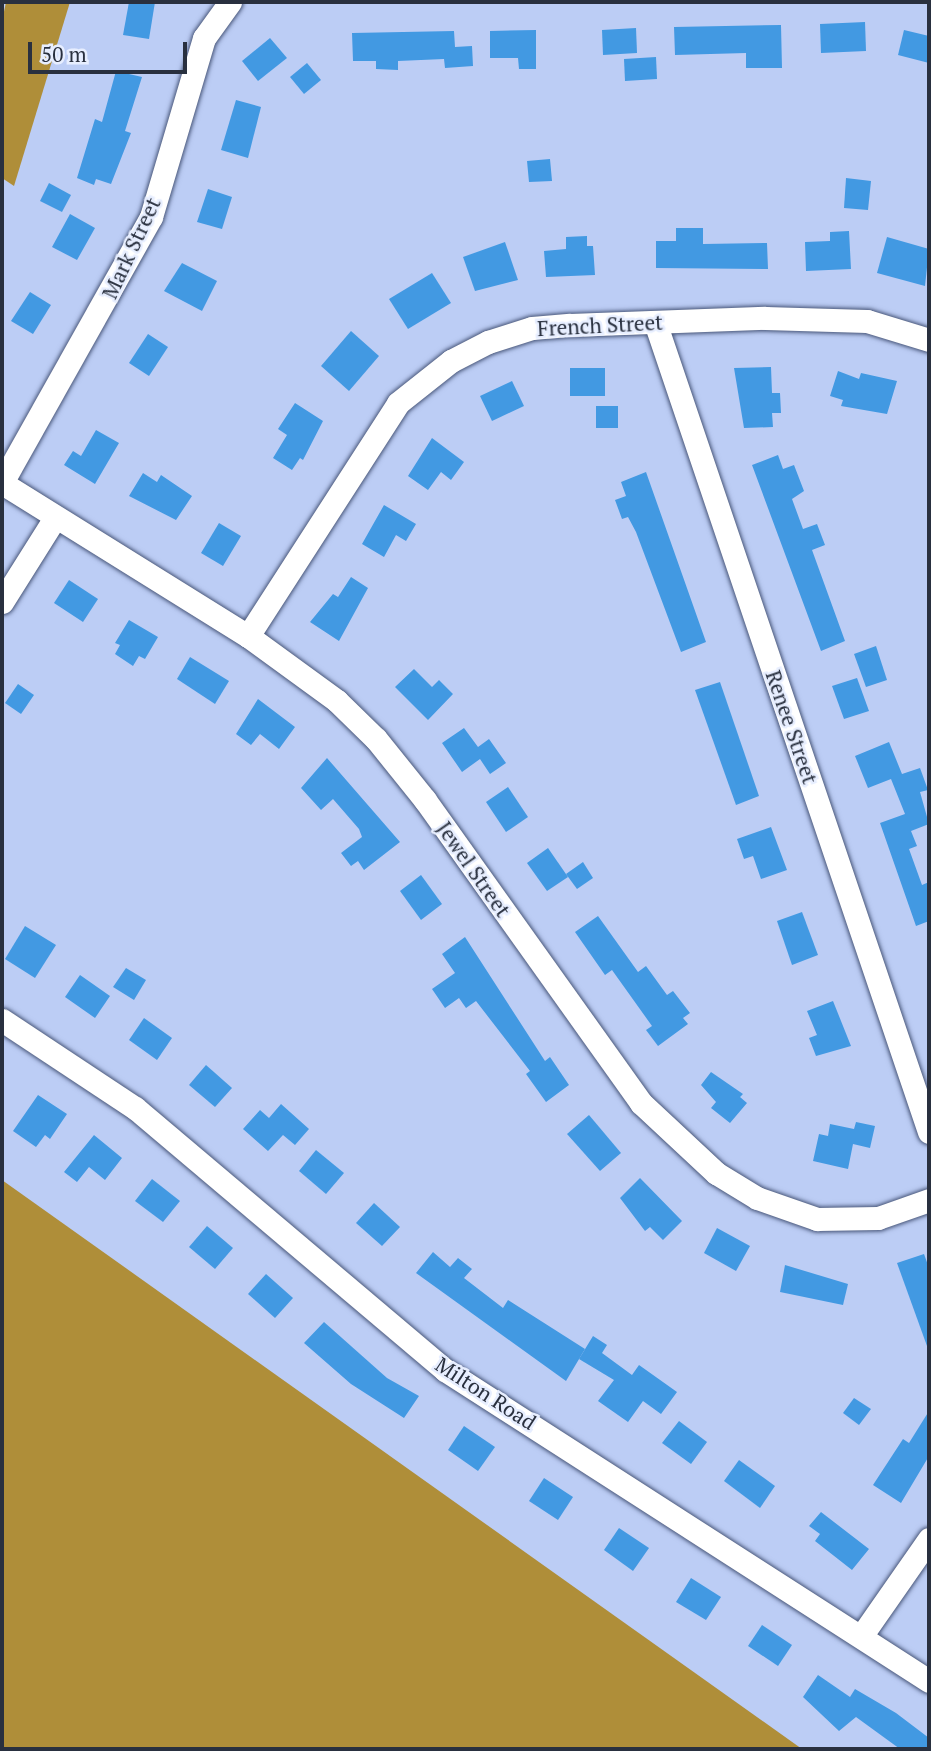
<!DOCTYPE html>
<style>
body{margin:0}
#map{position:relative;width:931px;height:1751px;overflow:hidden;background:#bccdf5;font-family:"PT Serif",serif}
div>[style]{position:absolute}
.forest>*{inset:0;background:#af8e39}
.building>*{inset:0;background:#4299e2}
.roads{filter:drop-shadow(0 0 2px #49577a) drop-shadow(0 0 2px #49577a)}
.street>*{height:23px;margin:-11.5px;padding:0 11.5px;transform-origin:11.5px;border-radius:11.5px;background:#fff}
span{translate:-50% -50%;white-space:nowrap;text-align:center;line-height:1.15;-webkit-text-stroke:5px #e7eeff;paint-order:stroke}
.street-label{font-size:21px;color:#29303f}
.frame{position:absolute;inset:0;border:4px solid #29303f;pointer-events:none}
.scale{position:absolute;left:28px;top:42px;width:159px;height:32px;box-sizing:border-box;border:4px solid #29303f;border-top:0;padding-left:9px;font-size:21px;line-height:24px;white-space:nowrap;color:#29303f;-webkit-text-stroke:5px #e7eeff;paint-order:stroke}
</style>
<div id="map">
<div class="forest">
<div style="clip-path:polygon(6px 2px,70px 2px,14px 186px,2px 178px,2px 21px)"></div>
<div style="clip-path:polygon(2px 1180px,802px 1749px,2px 1749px)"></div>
</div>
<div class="building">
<div style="clip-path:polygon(129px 2px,155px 2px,149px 39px,123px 35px)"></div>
<div style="clip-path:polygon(865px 22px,866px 51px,821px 53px,820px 24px)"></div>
<div style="clip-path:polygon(781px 25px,782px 68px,746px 68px,746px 53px,675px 55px,674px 27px)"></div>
<div style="clip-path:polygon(636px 28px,637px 53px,603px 55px,602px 30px)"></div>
<div style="clip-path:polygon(536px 30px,536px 69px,519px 69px,518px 58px,490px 58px,490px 31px)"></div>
<div style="clip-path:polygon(904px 30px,929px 36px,929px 63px,898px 55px)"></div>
<div style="clip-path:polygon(454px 31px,455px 47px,472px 46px,473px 66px,445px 68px,444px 59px,398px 61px,398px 70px,376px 69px,376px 61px,353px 61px,352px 33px)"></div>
<div style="clip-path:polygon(270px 38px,287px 58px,258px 81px,242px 61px)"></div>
<div style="clip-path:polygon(656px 57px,657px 79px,625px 81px,624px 59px)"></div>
<div style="clip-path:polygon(307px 63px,321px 80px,304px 94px,290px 77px)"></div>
<div style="clip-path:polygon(116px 71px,142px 77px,125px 131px,131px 133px,111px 184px,96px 179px,94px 185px,77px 178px,95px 119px,102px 122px)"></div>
<div style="clip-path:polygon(236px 100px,261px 107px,248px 158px,221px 150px)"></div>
<div style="clip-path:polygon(550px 159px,552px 181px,529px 182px,527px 161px)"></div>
<div style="clip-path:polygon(846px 178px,871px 181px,868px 210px,844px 208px)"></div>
<div style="clip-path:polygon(49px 183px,71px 195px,62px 212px,40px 201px)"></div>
<div style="clip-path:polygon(208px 189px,232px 197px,222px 229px,197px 222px)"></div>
<div style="clip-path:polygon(70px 214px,95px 228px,77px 260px,52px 247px)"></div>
<div style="clip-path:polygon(676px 228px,703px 228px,703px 244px,767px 243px,768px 269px,656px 268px,656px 241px,676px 241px)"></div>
<div style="clip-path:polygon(849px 231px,851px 269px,806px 271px,805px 242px,830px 241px,830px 232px)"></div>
<div style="clip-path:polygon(587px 236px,587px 246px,593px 246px,595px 275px,546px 277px,544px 251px,566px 249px,566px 237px)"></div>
<div style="clip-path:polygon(887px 237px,929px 249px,925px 286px,877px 273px)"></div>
<div style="clip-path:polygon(505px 242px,518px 280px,475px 291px,463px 257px)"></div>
<div style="clip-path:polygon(182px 263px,217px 281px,202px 311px,164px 291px)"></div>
<div style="clip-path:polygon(432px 273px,451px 303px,408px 329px,389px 299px)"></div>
<div style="clip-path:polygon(30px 292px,51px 305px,33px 334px,11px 321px)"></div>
<div style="clip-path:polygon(351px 331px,379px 356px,349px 391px,321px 366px)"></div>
<div style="clip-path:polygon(148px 334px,168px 347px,149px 376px,129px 363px)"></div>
<div style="clip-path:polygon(771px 367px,772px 393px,780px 393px,781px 413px,772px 413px,773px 427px,744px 428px,734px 368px)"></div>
<div style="clip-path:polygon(570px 368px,605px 368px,605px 396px,570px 396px)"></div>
<div style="clip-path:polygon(838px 371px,859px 379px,861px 373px,897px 381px,887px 414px,841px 406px,843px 400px,830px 396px)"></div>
<div style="clip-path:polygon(512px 381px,524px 406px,492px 421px,480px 396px)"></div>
<div style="clip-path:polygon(295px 403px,323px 421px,303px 460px,300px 458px,292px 470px,273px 458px,287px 435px,278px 429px)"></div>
<div style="clip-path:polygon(596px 406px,618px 406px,618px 428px,596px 428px)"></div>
<div style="clip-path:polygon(96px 430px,119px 443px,95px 484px,64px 465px,73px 451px,81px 456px)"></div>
<div style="clip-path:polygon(432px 438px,464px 462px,451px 480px,441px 472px,428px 490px,408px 476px)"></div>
<div style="clip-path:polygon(778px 455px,783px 469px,794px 465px,804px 491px,792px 499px,803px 529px,817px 524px,825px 545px,812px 550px,845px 641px,821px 651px,752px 465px)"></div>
<div style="clip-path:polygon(646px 472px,706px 642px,681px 652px,636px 532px,628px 517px,622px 519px,615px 500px,626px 496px,621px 482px)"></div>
<div style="clip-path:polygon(143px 473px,157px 482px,161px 475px,192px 496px,176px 520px,129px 496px)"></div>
<div style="clip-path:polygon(384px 505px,416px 524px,406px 541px,396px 535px,384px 557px,362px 544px)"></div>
<div style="clip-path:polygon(219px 523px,241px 536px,223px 566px,201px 553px)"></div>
<div style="clip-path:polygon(351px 577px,368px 588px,339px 641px,310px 622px,333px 594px,338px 597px)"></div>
<div style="clip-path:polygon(69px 580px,98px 599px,83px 622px,54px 603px)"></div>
<div style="clip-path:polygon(129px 620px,158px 637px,145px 659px,139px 656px,133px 666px,115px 654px,120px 645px,115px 643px)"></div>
<div style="clip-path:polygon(876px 646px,887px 680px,866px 687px,854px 654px)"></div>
<div style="clip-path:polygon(190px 657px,229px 681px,215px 704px,177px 679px)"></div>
<div style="clip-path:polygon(414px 669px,432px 687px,439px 680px,453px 694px,428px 720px,395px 687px)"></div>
<div style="clip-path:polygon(857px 678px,869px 711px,844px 719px,832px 686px)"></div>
<div style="clip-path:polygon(720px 682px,759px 796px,736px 805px,695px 690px)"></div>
<div style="clip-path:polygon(18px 684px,34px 695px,21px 714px,5px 703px)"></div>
<div style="clip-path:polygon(258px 699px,295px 727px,279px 749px,260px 734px,251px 745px,236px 734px)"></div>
<div style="clip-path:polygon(464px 728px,478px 747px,489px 739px,506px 763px,490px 774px,480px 759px,462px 772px,442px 743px)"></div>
<div style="clip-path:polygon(889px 742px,902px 774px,920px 768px,928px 790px,920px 792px,929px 824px,911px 831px,917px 846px,909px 849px,922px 885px,929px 882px,929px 921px,916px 926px,880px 823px,905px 814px,891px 779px,868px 788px,855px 756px)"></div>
<div style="clip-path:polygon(327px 758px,400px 842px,364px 870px,358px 861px,351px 866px,341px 853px,362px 837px,359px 829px,333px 799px,321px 810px,301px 788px)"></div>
<div style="clip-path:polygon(508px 787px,528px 817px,506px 832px,486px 802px)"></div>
<div style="clip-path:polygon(771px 827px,787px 870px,761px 879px,753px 856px,744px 859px,737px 839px)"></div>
<div style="clip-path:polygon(548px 848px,568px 877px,547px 891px,527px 863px)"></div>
<div style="clip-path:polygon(583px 862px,593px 878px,577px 889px,566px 874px)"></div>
<div style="clip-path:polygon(421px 875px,442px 904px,421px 920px,400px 891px)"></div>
<div style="clip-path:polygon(802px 912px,818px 955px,792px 965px,777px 921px)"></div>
<div style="clip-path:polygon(598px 916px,638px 972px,646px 966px,667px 995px,673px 991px,690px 1013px,683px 1018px,688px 1024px,658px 1046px,646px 1030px,652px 1026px,612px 970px,605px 975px,575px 932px)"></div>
<div style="clip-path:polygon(25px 926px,56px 945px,35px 978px,5px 959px)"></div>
<div style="clip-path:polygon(465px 937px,545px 1061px,550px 1057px,569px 1085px,546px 1102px,526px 1074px,530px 1071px,476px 1001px,466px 1008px,459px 998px,445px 1008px,432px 989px,455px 973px,442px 954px)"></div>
<div style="clip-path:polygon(126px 968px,146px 980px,134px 1000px,113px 987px)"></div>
<div style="clip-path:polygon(80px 975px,110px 996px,95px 1018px,65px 997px)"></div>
<div style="clip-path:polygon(833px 1001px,851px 1046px,816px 1056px,809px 1038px,817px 1035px,807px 1011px)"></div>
<div style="clip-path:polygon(144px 1018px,172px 1038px,157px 1060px,129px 1040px)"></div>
<div style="clip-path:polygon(206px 1065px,232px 1088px,215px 1107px,189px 1085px)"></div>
<div style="clip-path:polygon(711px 1072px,743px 1094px,740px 1097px,747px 1103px,730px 1123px,711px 1108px,716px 1102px,701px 1085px)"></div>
<div style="clip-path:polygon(38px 1095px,67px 1114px,50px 1139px,45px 1135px,36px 1147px,13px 1131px)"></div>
<div style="clip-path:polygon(281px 1104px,309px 1129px,295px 1145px,283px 1135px,268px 1151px,243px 1129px,260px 1110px,269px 1118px)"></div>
<div style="clip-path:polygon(589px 1115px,621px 1153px,600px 1171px,567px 1134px)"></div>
<div style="clip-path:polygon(856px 1122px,875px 1126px,870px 1148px,853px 1144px,848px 1169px,813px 1161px,819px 1134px,828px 1136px,830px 1124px,854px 1129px)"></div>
<div style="clip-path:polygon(94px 1135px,122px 1158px,105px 1180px,89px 1167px,77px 1182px,64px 1172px)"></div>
<div style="clip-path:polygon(316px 1150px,344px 1173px,326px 1194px,299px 1171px)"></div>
<div style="clip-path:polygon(640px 1178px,682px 1221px,663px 1240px,650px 1227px,645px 1231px,620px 1198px)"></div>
<div style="clip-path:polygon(152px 1179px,180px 1201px,163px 1222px,135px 1201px)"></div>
<div style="clip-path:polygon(374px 1203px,400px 1227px,382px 1246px,356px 1223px)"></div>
<div style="clip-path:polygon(207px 1226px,233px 1248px,215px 1269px,189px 1247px)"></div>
<div style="clip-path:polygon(717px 1228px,750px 1246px,736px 1271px,704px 1253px)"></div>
<div style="clip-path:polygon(433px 1252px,450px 1267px,458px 1258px,472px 1269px,464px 1278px,503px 1308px,508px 1300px,585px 1349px,566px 1381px,416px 1273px)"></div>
<div style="clip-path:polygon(924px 1254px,929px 1268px,927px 1346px,897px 1263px)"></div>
<div style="clip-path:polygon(785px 1265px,848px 1284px,843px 1305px,780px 1292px)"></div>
<div style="clip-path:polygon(266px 1274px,293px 1298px,275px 1318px,248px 1294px)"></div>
<div style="clip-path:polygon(324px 1322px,387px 1378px,419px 1396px,404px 1418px,351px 1384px,304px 1343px)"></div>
<div style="clip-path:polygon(593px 1336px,607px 1345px,602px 1353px,632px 1375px,639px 1365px,677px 1392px,661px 1414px,643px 1401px,628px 1422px,598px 1401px,614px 1380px,579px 1359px)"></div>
<div style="clip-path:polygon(854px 1398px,871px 1409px,859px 1425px,843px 1413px)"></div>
<div style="clip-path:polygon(929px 1411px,929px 1456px,901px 1503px,873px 1485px,903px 1439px,909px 1443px)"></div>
<div style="clip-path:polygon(679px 1421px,707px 1442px,691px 1464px,662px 1443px)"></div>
<div style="clip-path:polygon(464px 1426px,495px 1447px,478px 1471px,448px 1450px)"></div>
<div style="clip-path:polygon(739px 1460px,775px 1486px,760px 1508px,724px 1481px)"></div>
<div style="clip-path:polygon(544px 1478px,573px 1497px,558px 1520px,529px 1501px)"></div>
<div style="clip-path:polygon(821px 1512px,869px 1549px,852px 1570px,815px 1541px,820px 1534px,809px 1526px)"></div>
<div style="clip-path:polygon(619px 1528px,649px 1548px,633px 1571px,604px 1550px)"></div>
<div style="clip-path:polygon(691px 1578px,721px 1597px,706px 1620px,676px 1602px)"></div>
<div style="clip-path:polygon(762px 1625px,792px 1645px,778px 1666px,748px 1646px)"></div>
<div style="clip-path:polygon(818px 1675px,850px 1697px,855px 1689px,896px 1713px,929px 1738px,929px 1749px,900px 1749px,856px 1717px,839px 1731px,803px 1697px)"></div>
</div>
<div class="roads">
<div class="street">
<div style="left:230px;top:2px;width:44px;rotate:125.8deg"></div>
<div style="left:204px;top:38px;width:187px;rotate:106.5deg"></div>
<div style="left:151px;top:217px;width:305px;rotate:119.3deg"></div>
<div style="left:2px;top:483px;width:290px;rotate:31.9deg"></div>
<div style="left:248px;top:636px;width:110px;rotate:36.1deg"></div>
<div style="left:337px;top:701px;width:54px;rotate:44.3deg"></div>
<div style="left:376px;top:739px;width:78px;rotate:51.2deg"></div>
<div style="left:425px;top:800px;width:372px;rotate:54.5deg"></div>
<div style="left:641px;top:1103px;width:103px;rotate:43deg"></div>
<div style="left:716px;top:1173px;width:48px;rotate:31.4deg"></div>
<div style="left:757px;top:1198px;width:64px;rotate:19.3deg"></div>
<div style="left:817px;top:1219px;width:61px;rotate:-0.9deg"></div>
<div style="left:878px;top:1218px;width:54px;rotate:-19.4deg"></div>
<div style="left:655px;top:322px;width:855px;rotate:71.31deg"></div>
<div style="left:2px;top:602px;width:99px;rotate:-57.8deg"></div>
<div style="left:248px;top:636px;width:277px;rotate:-57.2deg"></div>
<div style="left:398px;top:403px;width:68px;rotate:-38.4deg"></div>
<div style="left:451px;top:361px;width:42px;rotate:-27.2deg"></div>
<div style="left:488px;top:342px;width:46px;rotate:-17.7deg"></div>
<div style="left:532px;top:328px;width:38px;rotate:-5deg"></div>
<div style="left:570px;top:325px;width:195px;rotate:-2.1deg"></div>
<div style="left:765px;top:318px;width:102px;rotate:1.7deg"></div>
<div style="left:867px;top:321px;width:65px;rotate:17deg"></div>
<div style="left:2px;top:1020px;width:159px;rotate:33.5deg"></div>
<div style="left:135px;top:1108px;width:406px;rotate:40.2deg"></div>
<div style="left:445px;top:1370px;width:575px;rotate:32.72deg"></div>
<div style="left:862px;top:1635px;width:117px;rotate:-55.1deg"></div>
</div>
</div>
<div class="street-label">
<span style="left:131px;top:248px;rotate:-65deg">Mark Street</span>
<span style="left:600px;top:325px;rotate:-3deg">French Street</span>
<span style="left:792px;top:727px;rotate:71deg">Renee Street</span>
<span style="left:474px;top:869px;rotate:55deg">Jewel Street</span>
<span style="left:486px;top:1393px;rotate:33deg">Milton Road</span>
</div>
<div class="frame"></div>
<div class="scale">50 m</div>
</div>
